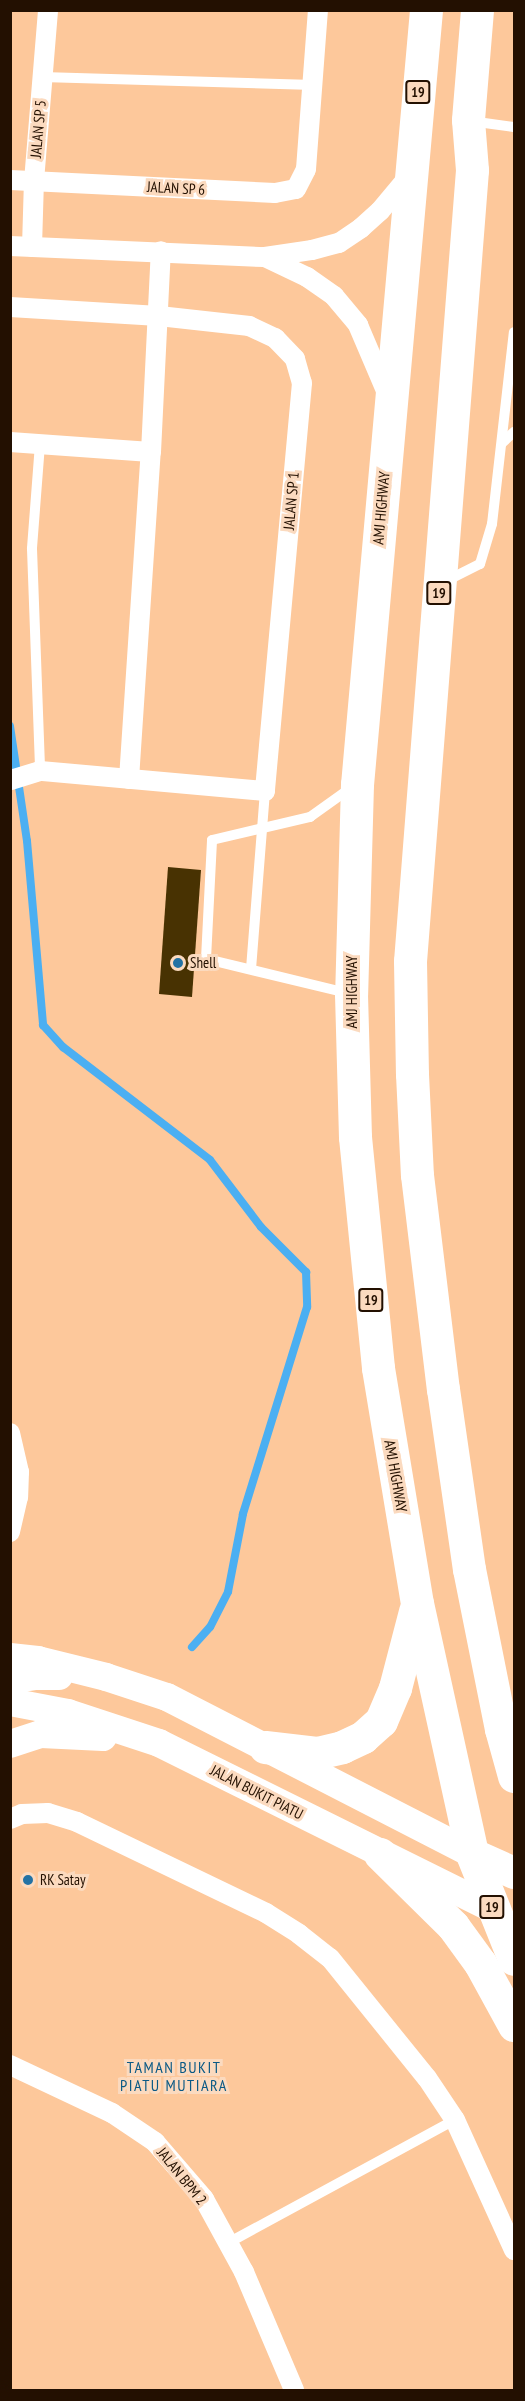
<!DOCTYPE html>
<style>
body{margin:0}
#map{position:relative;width:525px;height:2401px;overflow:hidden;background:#fdc89b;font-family:"PT Sans Narrow",sans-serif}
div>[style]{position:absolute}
.stream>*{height:8px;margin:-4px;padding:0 4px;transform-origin:4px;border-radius:4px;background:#4baff2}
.building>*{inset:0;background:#483202}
.lane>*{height:10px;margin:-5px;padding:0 5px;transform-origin:5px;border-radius:5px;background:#fff}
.street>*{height:20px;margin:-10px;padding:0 10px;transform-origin:10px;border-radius:10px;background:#fff}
.secondary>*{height:28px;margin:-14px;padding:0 14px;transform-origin:14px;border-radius:14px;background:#fff}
.primary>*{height:32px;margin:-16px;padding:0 16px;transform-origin:16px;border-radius:16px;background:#fff}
.highway>*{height:33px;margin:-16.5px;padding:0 16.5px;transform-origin:16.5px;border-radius:16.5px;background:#fff}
.dots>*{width:16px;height:16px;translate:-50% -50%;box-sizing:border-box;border:3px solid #fbdabf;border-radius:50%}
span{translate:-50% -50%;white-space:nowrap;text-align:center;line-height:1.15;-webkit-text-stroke:6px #fbdabf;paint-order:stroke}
.shield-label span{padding:2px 4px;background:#fbdabf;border:2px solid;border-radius:4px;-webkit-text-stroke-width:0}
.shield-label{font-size:14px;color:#231001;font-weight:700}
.street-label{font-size:15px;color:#231001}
.poi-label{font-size:15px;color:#231001}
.left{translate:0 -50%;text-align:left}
.neighbourhood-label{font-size:16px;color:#0a5985;letter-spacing:1.5px}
.frame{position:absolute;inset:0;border:12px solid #231001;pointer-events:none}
</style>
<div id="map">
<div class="stream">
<div style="left:10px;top:726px;width:116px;rotate:81.6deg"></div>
<div style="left:27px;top:841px;width:185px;rotate:85deg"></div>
<div style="left:43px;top:1025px;width:30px;rotate:48deg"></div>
<div style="left:63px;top:1047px;width:185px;rotate:37.5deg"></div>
<div style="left:210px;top:1160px;width:84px;rotate:52.7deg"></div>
<div style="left:261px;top:1227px;width:64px;rotate:45deg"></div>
<div style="left:306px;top:1272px;width:35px;rotate:88deg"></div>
<div style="left:307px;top:1307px;width:217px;rotate:107.2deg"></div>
<div style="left:243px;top:1514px;width:79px;rotate:100.9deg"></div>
<div style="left:228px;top:1592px;width:39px;rotate:117deg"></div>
<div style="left:210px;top:1627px;width:27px;rotate:132deg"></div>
</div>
<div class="building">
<div style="clip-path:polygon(168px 867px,201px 870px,192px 997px,159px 994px)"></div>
</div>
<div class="lane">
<div style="left:42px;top:77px;width:272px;rotate:1.7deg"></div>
<div style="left:470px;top:121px;width:44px;rotate:7.8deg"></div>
<div style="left:502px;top:443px;width:16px;rotate:-43deg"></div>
<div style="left:40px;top:444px;width:105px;rotate:94.4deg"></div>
<div style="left:32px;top:549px;width:222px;rotate:87.9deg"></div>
<div style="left:444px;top:582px;width:40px;rotate:-26.6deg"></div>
<div style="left:480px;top:564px;width:42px;rotate:-73.3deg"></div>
<div style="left:492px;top:524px;width:193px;rotate:-83.5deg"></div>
<div style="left:251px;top:969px;width:179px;rotate:-85.5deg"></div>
<div style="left:347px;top:993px;width:145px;rotate:-166.4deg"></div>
<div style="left:206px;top:959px;width:119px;rotate:-87.1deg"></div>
<div style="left:212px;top:840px;width:101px;rotate:-13.2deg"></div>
<div style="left:310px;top:817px;width:52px;rotate:-35.5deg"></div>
<div style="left:228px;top:2243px;width:258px;rotate:-28.5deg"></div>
</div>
<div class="street">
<div style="left:10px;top:180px;width:265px;rotate:2.8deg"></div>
<div style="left:275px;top:193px;width:21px;rotate:-11deg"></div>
<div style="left:296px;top:189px;width:22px;rotate:-63deg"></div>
<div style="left:306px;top:169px;width:159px;rotate:-85.7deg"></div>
<div style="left:10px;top:246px;width:255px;rotate:2.5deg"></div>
<div style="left:265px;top:257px;width:48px;rotate:-8.5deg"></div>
<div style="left:312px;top:250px;width:28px;rotate:-15deg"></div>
<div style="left:339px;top:243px;width:27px;rotate:-34deg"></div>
<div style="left:361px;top:228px;width:25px;rotate:-42deg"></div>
<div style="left:380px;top:211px;width:47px;rotate:-50.2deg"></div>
<div style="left:32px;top:247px;width:66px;rotate:-88.3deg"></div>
<div style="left:34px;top:181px;width:172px;rotate:-85.3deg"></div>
<div style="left:265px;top:257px;width:47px;rotate:25.5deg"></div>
<div style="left:307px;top:277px;width:33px;rotate:35deg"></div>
<div style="left:334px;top:296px;width:38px;rotate:50deg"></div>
<div style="left:358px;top:325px;width:74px;rotate:66.9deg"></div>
<div style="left:10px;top:307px;width:149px;rotate:3.5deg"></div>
<div style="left:159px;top:316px;width:91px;rotate:6.3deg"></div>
<div style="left:249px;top:326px;width:29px;rotate:25deg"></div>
<div style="left:275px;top:338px;width:29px;rotate:46deg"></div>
<div style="left:295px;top:359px;width:25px;rotate:74deg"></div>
<div style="left:302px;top:383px;width:410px;rotate:95.2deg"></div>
<div style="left:265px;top:791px;width:226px;rotate:-174.9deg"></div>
<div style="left:40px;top:771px;width:31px;rotate:163deg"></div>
<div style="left:10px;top:442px;width:141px;rotate:4.1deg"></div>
<div style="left:129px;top:779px;width:328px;rotate:-86.2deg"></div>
<div style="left:151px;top:452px;width:201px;rotate:-87.2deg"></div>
<div style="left:10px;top:1433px;width:40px;rotate:77deg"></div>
<div style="left:19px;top:1472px;width:25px;rotate:92deg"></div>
<div style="left:18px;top:1497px;width:36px;rotate:103deg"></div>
<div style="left:10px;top:1819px;width:13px;rotate:-23deg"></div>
<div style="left:22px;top:1814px;width:26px;rotate:-2deg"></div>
<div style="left:48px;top:1813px;width:30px;rotate:17deg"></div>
<div style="left:77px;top:1822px;width:210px;rotate:25.7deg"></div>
<div style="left:266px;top:1913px;width:39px;rotate:32deg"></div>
<div style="left:299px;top:1934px;width:39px;rotate:38deg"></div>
<div style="left:330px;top:1958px;width:154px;rotate:51.1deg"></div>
<div style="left:427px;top:2078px;width:50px;rotate:56.3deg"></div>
<div style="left:455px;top:2120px;width:143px;rotate:65.6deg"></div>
<div style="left:10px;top:2065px;width:113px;rotate:25.2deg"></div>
<div style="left:112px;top:2113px;width:52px;rotate:34deg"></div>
<div style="left:155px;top:2142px;width:75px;rotate:49.3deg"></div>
<div style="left:204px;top:2199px;width:83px;rotate:61.3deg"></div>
<div style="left:244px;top:2272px;width:128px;rotate:67deg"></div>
</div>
<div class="secondary">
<div style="left:10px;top:1657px;width:28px;rotate:6deg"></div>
<div style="left:38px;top:1660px;width:70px;rotate:14deg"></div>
<div style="left:106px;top:1677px;width:64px;rotate:18.2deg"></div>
<div style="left:167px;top:1697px;width:343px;rotate:27.2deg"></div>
<div style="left:10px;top:1680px;width:26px;rotate:-9deg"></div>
<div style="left:36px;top:1676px;width:23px"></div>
<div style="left:10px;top:1702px;width:59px;rotate:10.7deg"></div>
<div style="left:68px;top:1713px;width:96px;rotate:18.2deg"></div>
<div style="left:159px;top:1743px;width:373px;rotate:26.4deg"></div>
<div style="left:10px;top:1744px;width:33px;rotate:-18deg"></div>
<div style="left:41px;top:1734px;width:62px;rotate:2.8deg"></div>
</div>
<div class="primary">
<div style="left:472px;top:1854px;width:46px;rotate:24.3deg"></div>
</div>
<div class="highway">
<div style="left:426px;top:10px;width:777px;rotate:95.09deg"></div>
<div style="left:357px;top:784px;width:210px;rotate:91.6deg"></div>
<div style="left:351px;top:994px;width:143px;rotate:88.4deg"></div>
<div style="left:355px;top:1137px;width:232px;rotate:84.3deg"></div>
<div style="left:378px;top:1368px;width:238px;rotate:80.6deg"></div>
<div style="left:417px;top:1603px;width:257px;rotate:77.6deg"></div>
<div style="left:472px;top:1854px;width:113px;rotate:68.2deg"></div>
<div style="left:477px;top:10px;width:110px;rotate:94.7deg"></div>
<div style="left:468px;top:120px;width:50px;rotate:85.4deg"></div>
<div style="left:472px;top:170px;width:793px;rotate:94.48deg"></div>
<div style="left:410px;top:961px;width:113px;rotate:89deg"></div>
<div style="left:412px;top:1074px;width:101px;rotate:87.2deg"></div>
<div style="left:417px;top:1175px;width:216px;rotate:83.1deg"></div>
<div style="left:443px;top:1389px;width:182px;rotate:81.8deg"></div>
<div style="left:469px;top:1569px;width:163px;rotate:78.7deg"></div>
<div style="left:501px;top:1729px;width:49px;rotate:74.5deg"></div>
<div style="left:265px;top:1747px;width:52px;rotate:6.6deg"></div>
<div style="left:317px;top:1753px;width:26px;rotate:-13deg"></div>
<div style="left:342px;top:1747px;width:23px;rotate:-25deg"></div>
<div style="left:363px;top:1737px;width:24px;rotate:-42deg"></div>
<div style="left:381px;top:1721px;width:36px;rotate:-67deg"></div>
<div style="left:395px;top:1688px;width:80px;rotate:-75.4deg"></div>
<div style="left:380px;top:1854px;width:103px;rotate:44.6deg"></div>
<div style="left:453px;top:1926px;width:46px;rotate:53.9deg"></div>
<div style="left:480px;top:1963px;width:71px;rotate:61.3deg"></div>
</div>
<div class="dots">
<div style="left:178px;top:963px;background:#2372a4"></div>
<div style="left:28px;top:1880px;background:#2372a4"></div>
</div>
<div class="shield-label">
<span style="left:418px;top:92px">19</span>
<span style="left:439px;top:593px">19</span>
<span style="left:371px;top:1300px">19</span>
<span style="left:492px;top:1907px">19</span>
</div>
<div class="street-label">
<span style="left:38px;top:129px;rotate:-85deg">JALAN SP 5</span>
<span style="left:176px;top:188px;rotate:3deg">JALAN SP 6</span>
<span style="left:291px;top:501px;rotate:-85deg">JALAN SP 1</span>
<span style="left:381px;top:508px;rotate:-85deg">AMJ HIGHWAY</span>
<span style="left:352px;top:992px;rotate:-90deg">AMJ HIGHWAY</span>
<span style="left:396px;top:1476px;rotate:80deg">AMJ HIGHWAY</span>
<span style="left:257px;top:1792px;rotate:27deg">JALAN BUKIT PIATU</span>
<span style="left:182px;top:2176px;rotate:51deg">JALAN BPM 2</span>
</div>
<div class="poi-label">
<span class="left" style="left:190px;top:963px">Shell</span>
<span class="left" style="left:40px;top:1880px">RK Satay</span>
</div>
<div class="neighbourhood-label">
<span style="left:174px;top:2076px">TAMAN BUKIT<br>PIATU MUTIARA</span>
</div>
<div class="frame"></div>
</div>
